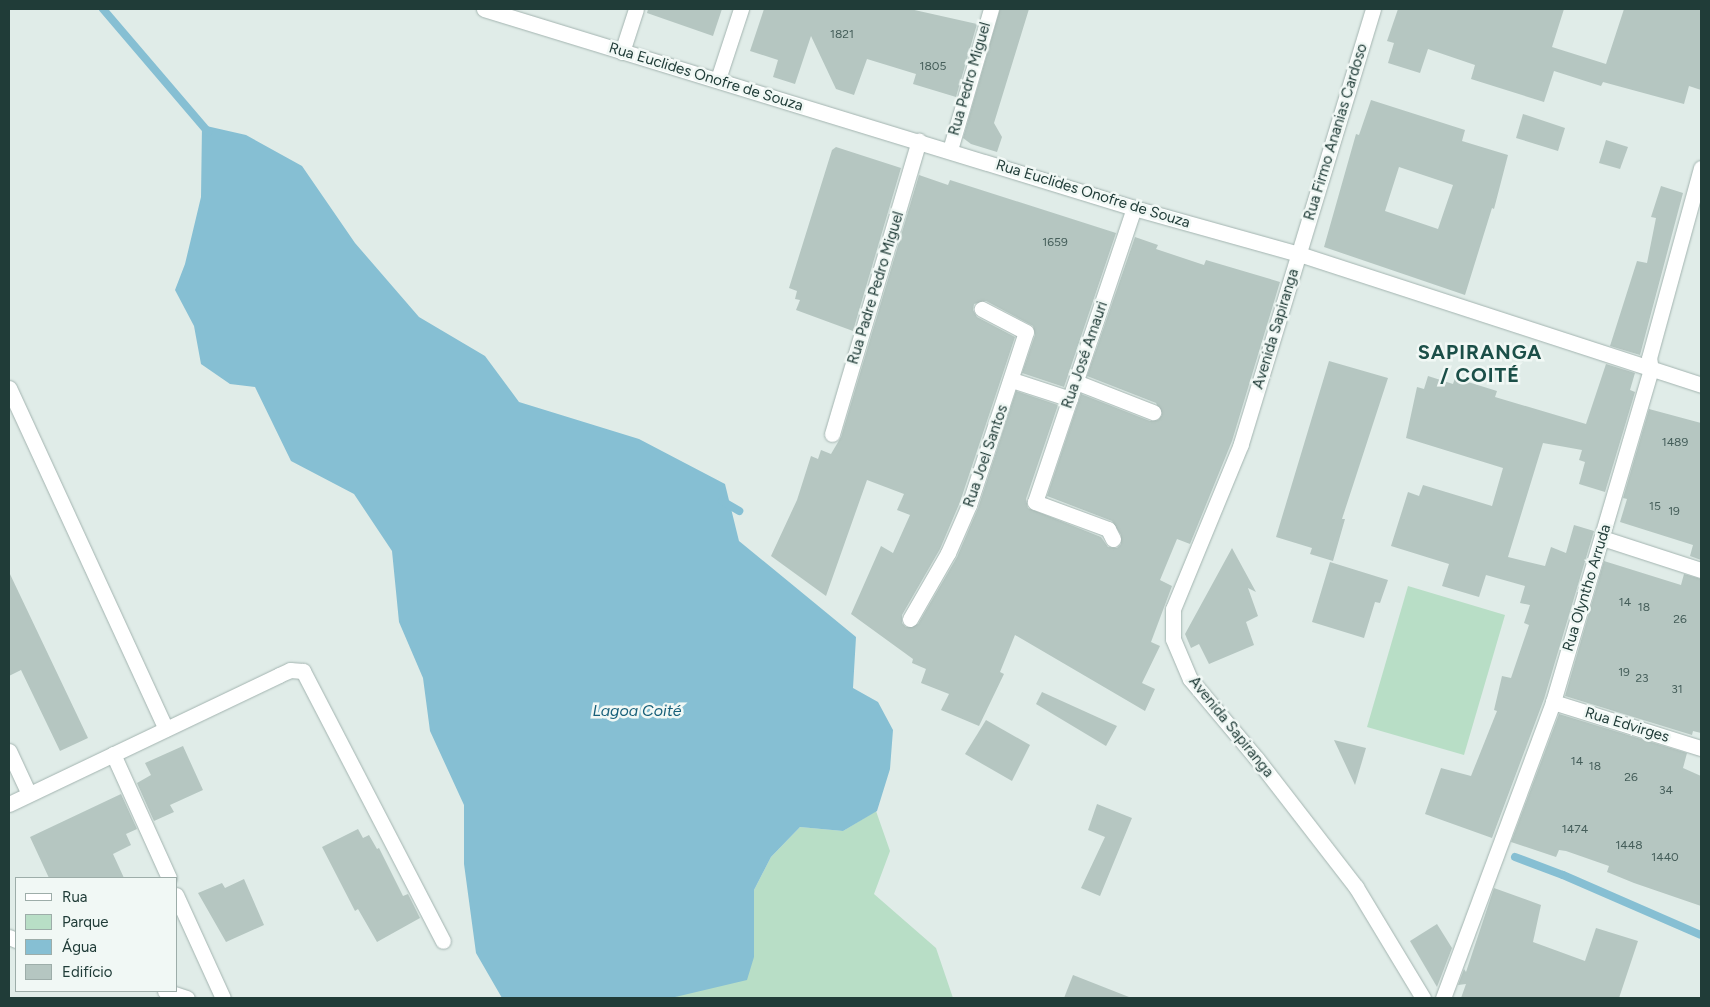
<!DOCTYPE html>
<meta charset="utf-8">
<style>
body{margin:0}
#map{position:relative;width:1710px;height:1007px;overflow:hidden;background:#e0ece8;font-family:Figtree,sans-serif}
div>[style]{position:absolute}
.green>*{inset:0;background:#b8dec6}
.water>*{inset:0;background:#86bfd3}
.stream>*{height:8px;margin:-4px;padding:0 4px;transform-origin:4px;border-radius:4px;background:#86bfd3}
.building>*{inset:0;background:#b5c6c1}
.roads{filter:drop-shadow(0 0 1px #a3b4b0) drop-shadow(0 0 1px #a3b4b0)}
.minor>*{height:15px;margin:-7.5px;padding:0 7.5px;transform-origin:7.5px;border-radius:7.5px;background:#fff}
span{translate:-50% -50%;white-space:nowrap;text-align:center;line-height:1.15;-webkit-text-stroke:5px #f1f8f5;paint-order:stroke}
.number-label{font-size:12px;color:#455e5a}
.number-label span{-webkit-text-stroke-width:0}
.street-label{font-size:15px;color:#203c38}
.water-label{font-size:16px;color:#18607a;font-style:italic}
.district-label{font-size:20px;color:#1b4f48;font-weight:700;letter-spacing:1px}
.frame{position:absolute;inset:0;border:10px solid #203c38;pointer-events:none}
.legend{position:absolute;left:15px;top:877px;width:162px;height:115px;box-sizing:border-box;background:#f1f8f5;border:1px solid #9dada9;margin:0;padding:6px 9px;list-style:none;font-size:15px;color:#203c38}
.legend li{display:flex;align-items:center;gap:10px;height:25px}
.legend b{width:25px;border:1px solid #9dada9}
</style>
<div id="map">
<div class="green">
<div style="clip-path:polygon(1408px 586px,1505px 615px,1464px 755px,1367px 727px)"></div>
<div style="clip-path:polygon(876px 811px,890px 851px,874px 894px,936px 948px,953px 998px,671px 998px,690px 992px,754px 957px,754px 890px,771px 857px,800px 827px,843px 831px)"></div>
</div>
<div class="water">
<div style="clip-path:polygon(202px 125px,246px 135px,302px 166px,355px 243px,419px 317px,485px 356px,519px 402px,639px 439px,725px 484px,739px 541px,856px 637px,853px 688px,878px 702px,893px 730px,890px 769px,877px 811px,843px 831px,800px 827px,771px 857px,754px 890px,754px 957px,747px 980px,671px 998px,502px 998px,476px 953px,464px 864px,464px 805px,430px 731px,423px 678px,399px 622px,392px 551px,354px 494px,291px 461px,255px 387px,230px 384px,201px 364px,194px 326px,175px 290px,185px 264px,201px 197px)"></div>
</div>
<div class="stream">
<div style="left:103px;top:9px;width:162px;rotate:49.5deg"></div>
<div style="left:722px;top:501px;width:20px;rotate:30deg"></div>
<div style="left:1515px;top:857px;width:51px;rotate:20.6deg"></div>
<div style="left:1563px;top:875px;width:150px;rotate:23.5deg"></div>
</div>
<div class="building">
<div style="clip-path:polygon(648px 9px,722px 9px,713px 36px,647px 13px)"></div>
<div style="clip-path:polygon(764px 9px,910px 9px,977px 24px,956px 97px,913px 84px,916px 74px,867px 59px,854px 95px,836px 89px,811px 36px,795px 84px,773px 77px,778px 60px,750px 51px)"></div>
<div style="clip-path:polygon(1000px 9px,1029px 9px,994px 123px,1002px 137px,997px 152px,971px 144px,963px 138px)"></div>
<div style="clip-path:polygon(1398px 9px,1564px 9px,1552px 47px,1606px 64px,1624px 9px,1701px 9px,1701px 90px,1689px 86px,1684px 104px,1603px 82px,1601px 86px,1554px 71px,1544px 102px,1471px 79px,1475px 65px,1428px 49px,1420px 73px,1388px 63px,1394px 43px,1387px 41px)"></div>
<div style="clip-path:polygon(evenodd,1371px 100px,1465px 130px,1462px 141px,1508px 155px,1494px 209px,1492px 208px,1465px 295px,1324px 247px,1356px 134px,1359px 135px,1371px 100px,1399px 167px,1453px 185px,1438px 229px,1385px 211px,1399px 167px)"></div>
<div style="clip-path:polygon(1523px 114px,1565px 128px,1558px 151px,1516px 138px)"></div>
<div style="clip-path:polygon(1606px 140px,1628px 147px,1620px 169px,1599px 163px)"></div>
<div style="clip-path:polygon(836px 147px,901px 168px,853px 331px,796px 310px,800px 300px,795px 299px,797px 291px,789px 288px,832px 150px)"></div>
<div style="clip-path:polygon(919px 175px,948px 185px,950px 180px,1116px 233px,1064px 387px,1022px 373px,1035px 335px,1033px 326px,986px 301px,974px 304px,973px 310px,977px 317px,1015px 337px,960px 502px,940px 549px,902px 615px,902px 623px,906px 627px,918px 624px,957px 557px,978px 508px,1016px 391px,1058px 405px,1026px 499px,1028px 508px,1101px 537px,1108px 547px,1117px 548px,1121px 544px,1121px 535px,1112px 521px,1047px 496px,1081px 394px,1150px 421px,1158px 420px,1162px 415px,1156px 403px,1087px 376px,1135px 237px,1158px 245px,1156px 249px,1204px 265px,1206px 260px,1280px 282px,1232px 441px,1190px 544px,1177px 539px,1160px 580px,1172px 586px,1151px 642px,1160px 646px,1142px 683px,1155px 689px,1145px 711px,1015px 635px,1000px 672px,1004px 674px,979px 726px,941px 710px,949px 694px,921px 683px,926px 669px,912px 663px,913px 659px,851px 614px,881px 546px,893px 553px,910px 515px,897px 510px,904px 494px,867px 480px,826px 596px,771px 556px,797px 500px,811px 456px,818px 459px,821px 450px,831px 454px,841px 437px)"></div>
<div style="clip-path:polygon(1661px 186px,1683px 193px,1640px 355px,1610px 346px,1637px 261px,1647px 263px,1656px 218px,1651px 217px)"></div>
<div style="clip-path:polygon(1329px 361px,1388px 378px,1342px 519px,1345px 519px,1333px 561px,1310px 554px,1312px 548px,1276px 537px)"></div>
<div style="clip-path:polygon(1606px 364px,1635px 373px,1630px 390px,1635px 392px,1605px 492px,1579px 484px,1585px 462px,1579px 460px,1582px 450px,1543px 443px,1508px 557px,1545px 566px,1551px 547px,1566px 553px,1574px 525px,1594px 531px,1544px 699px,1492px 838px,1425px 814px,1441px 768px,1471px 776px,1497px 711px,1494px 710px,1502px 676px,1511px 678px,1529px 625px,1524px 623px,1530px 605px,1520px 603px,1525px 586px,1486px 575px,1479px 597px,1442px 586px,1449px 564px,1391px 546px,1408px 492px,1419px 496px,1423px 485px,1492px 506px,1503px 468px,1406px 438px,1417px 387px,1424px 389px,1428px 376px,1453px 384px,1455px 378px,1497px 391px,1495px 397px,1586px 424px)"></div>
<div style="clip-path:polygon(1649px 409px,1701px 423px,1701px 560px,1690px 556px,1693px 545px,1620px 522px,1627px 499px,1623px 498px)"></div>
<div style="clip-path:polygon(1232px 548px,1256px 592px,1248px 588px,1258px 616px,1246px 622px,1254px 645px,1209px 664px,1199px 644px,1191px 648px,1185px 634px)"></div>
<div style="clip-path:polygon(1604px 561px,1681px 585px,1684px 574px,1701px 579px,1701px 733px,1693px 731px,1692px 735px,1565px 696px)"></div>
<div style="clip-path:polygon(1330px 562px,1388px 580px,1380px 603px,1375px 602px,1364px 638px,1312px 622px)"></div>
<div style="clip-path:polygon(9px 572px,88px 738px,60px 751px,21px 670px,9px 676px)"></div>
<div style="clip-path:polygon(1042px 692px,1117px 726px,1106px 746px,1036px 704px)"></div>
<div style="clip-path:polygon(1559px 714px,1687px 753px,1683px 768px,1701px 776px,1701px 906px,1634px 883px,1607px 872px,1609px 866px,1566px 851px,1559px 850px,1556px 857px,1511px 842px)"></div>
<div style="clip-path:polygon(986px 720px,1030px 745px,1012px 781px,965px 754px)"></div>
<div style="clip-path:polygon(1334px 740px,1366px 748px,1355px 785px)"></div>
<div style="clip-path:polygon(183px 746px,203px 790px,170px 805px,174px 812px,154px 821px,137px 783px,151px 775px,145px 763px)"></div>
<div style="clip-path:polygon(121px 794px,137px 829px,126px 834px,131px 845px,113px 854px,124px 878px,49px 878px,30px 837px)"></div>
<div style="clip-path:polygon(1097px 804px,1132px 818px,1100px 896px,1081px 888px,1105px 837px,1088px 830px)"></div>
<div style="clip-path:polygon(358px 829px,363px 838px,369px 835px,377px 849px,379px 848px,403px 896px,408px 894px,420px 918px,377px 942px,358px 909px,355px 911px,322px 847px)"></div>
<div style="clip-path:polygon(244px 879px,264px 925px,226px 942px,198px 893px,222px 883px,225px 888px)"></div>
<div style="clip-path:polygon(1494px 888px,1541px 905px,1533px 942px,1585px 961px,1596px 928px,1638px 941px,1619px 998px,1461px 998px,1466px 984px,1458px 985px,1464px 969px,1466px 972px)"></div>
<div style="clip-path:polygon(1437px 924px,1452px 948px,1437px 987px,1410px 941px)"></div>
<div style="clip-path:polygon(1073px 975px,1129px 997px,1128px 998px,1064px 998px)"></div>
</div>
<div class="roads">
<div class="minor">
<div style="left:484px;top:9px;width:680px;rotate:17.02deg"></div>
<div style="left:1134px;top:208px;width:171px;rotate:15.6deg"></div>
<div style="left:1299px;top:254px;width:423px;rotate:18deg"></div>
<div style="left:1373px;top:9px;width:455px;rotate:106.9deg"></div>
<div style="left:1241px;top:444px;width:178px;rotate:112.4deg"></div>
<div style="left:1173px;top:609px;width:30px;rotate:90deg"></div>
<div style="left:1173px;top:639px;width:43px;rotate:67deg"></div>
<div style="left:1190px;top:679px;width:104px;rotate:50.1deg"></div>
<div style="left:1257px;top:759px;width:162px;rotate:52.3deg"></div>
<div style="left:1356px;top:887px;width:130px;rotate:58.9deg"></div>
<div style="left:622px;top:52px;width:45px;rotate:-72deg"></div>
<div style="left:718px;top:79px;width:74px;rotate:-71.8deg"></div>
<div style="left:950px;top:150px;width:147px;rotate:-73.8deg"></div>
<div style="left:1012px;top:380px;width:61px;rotate:18.1deg"></div>
<div style="left:1076px;top:382px;width:83px;rotate:21.3deg"></div>
<div style="left:9px;top:388px;width:375px;rotate:65.3deg"></div>
<div style="left:832px;top:434px;width:306px;rotate:-73.5deg"></div>
<div style="left:1602px;top:538px;width:104px;rotate:17.9deg"></div>
<div style="left:1113px;top:539px;width:11px;rotate:-117deg"></div>
<div style="left:1108px;top:529px;width:78px;rotate:-159.7deg"></div>
<div style="left:1035px;top:502px;width:310px;rotate:-71.4deg"></div>
<div style="left:910px;top:619px;width:76px;rotate:-60.1deg"></div>
<div style="left:948px;top:553px;width:52px;rotate:-66.4deg"></div>
<div style="left:969px;top:505px;width:182px;rotate:-71.8deg"></div>
<div style="left:1026px;top:332px;width:50px;rotate:-152.4deg"></div>
<div style="left:1553px;top:702px;width:155px;rotate:17.3deg"></div>
<div style="left:9px;top:751px;width:47px;rotate:65.1deg"></div>
<div style="left:113px;top:754px;width:136px;rotate:65.7deg"></div>
<div style="left:9px;top:804px;width:299px;rotate:-25.5deg"></div>
<div style="left:279px;top:675px;width:12px;rotate:-24deg"></div>
<div style="left:290px;top:670px;width:13px;rotate:4deg"></div>
<div style="left:303px;top:671px;width:304px;rotate:62.6deg"></div>
<div style="left:176px;top:895px;width:113px;rotate:65.5deg"></div>
<div style="left:9px;top:937px;width:8px;rotate:23deg"></div>
<div style="left:165px;top:991px;width:23px;rotate:18deg"></div>
<div style="left:1443px;top:998px;width:316px;rotate:-69.6deg"></div>
<div style="left:1553px;top:702px;width:346px;rotate:-73.6deg"></div>
<div style="left:1651px;top:370px;width:12px;rotate:-99deg"></div>
<div style="left:1649px;top:358px;width:197px;rotate:-74.7deg"></div>
</div>
</div>
<div class="number-label">
<span style="left:842px;top:35px">1821</span>
<span style="left:933px;top:67px">1805</span>
<span style="left:1055px;top:243px">1659</span>
<span style="left:1675px;top:443px">1489</span>
<span style="left:1655px;top:507px">15</span>
<span style="left:1674px;top:512px">19</span>
<span style="left:1625px;top:603px">14</span>
<span style="left:1644px;top:608px">18</span>
<span style="left:1680px;top:620px">26</span>
<span style="left:1624px;top:673px">19</span>
<span style="left:1642px;top:679px">23</span>
<span style="left:1677px;top:690px">31</span>
<span style="left:1577px;top:762px">14</span>
<span style="left:1595px;top:767px">18</span>
<span style="left:1631px;top:778px">26</span>
<span style="left:1666px;top:791px">34</span>
<span style="left:1575px;top:830px">1474</span>
<span style="left:1629px;top:846px">1448</span>
<span style="left:1665px;top:858px">1440</span>
</div>
<div class="street-label">
<span style="left:706px;top:77px;rotate:17deg">Rua Euclides Onofre de Souza</span>
<span style="left:970px;top:79px;rotate:-74deg">Rua Pedro Miguel</span>
<span style="left:1336px;top:132px;rotate:-73deg">Rua Firmo Ananias Cardoso</span>
<span style="left:1093px;top:194px;rotate:17deg">Rua Euclides Onofre de Souza</span>
<span style="left:876px;top:288px;rotate:-73deg">Rua Padre Pedro Miguel</span>
<span style="left:1276px;top:329px;rotate:-73deg">Avenida Sapiranga</span>
<span style="left:1085px;top:355px;rotate:-71deg">Rua José Amauri</span>
<span style="left:986px;top:456px;rotate:-71deg">Rua Joel Santos</span>
<span style="left:1587px;top:588px;rotate:-73deg">Rua Olyntho Arruda</span>
<span style="left:1627px;top:725px;rotate:17deg">Rua Edvirges</span>
<span style="left:1231px;top:727px;rotate:51deg">Avenida Sapiranga</span>
</div>
<div class="water-label">
<span style="left:637px;top:711px">Lagoa Coité</span>
</div>
<div class="district-label">
<span style="left:1480px;top:364px">SAPIRANGA<br>/ COITÉ</span>
</div>
<div class="frame"></div>
<ul class="legend">
<li><b style="height:6px;background:#fff"></b>Rua</li>
<li><b style="height:14px;background:#b8dec6"></b>Parque</li>
<li><b style="height:14px;background:#86bfd3"></b>Água</li>
<li><b style="height:14px;background:#b5c6c1"></b>Edifício</li>
</ul>
</div>
